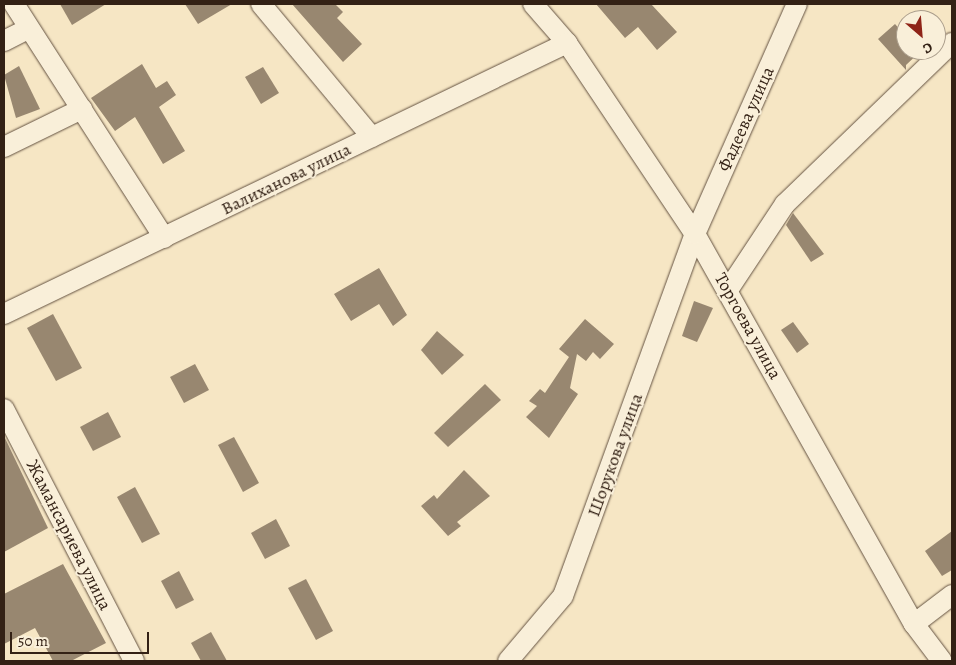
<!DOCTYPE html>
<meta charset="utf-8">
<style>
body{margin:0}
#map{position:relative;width:956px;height:665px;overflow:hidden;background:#f6e6c4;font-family:Alegreya,serif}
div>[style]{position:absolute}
.building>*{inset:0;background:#988770}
.roads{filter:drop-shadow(0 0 1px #645241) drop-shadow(0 0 1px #645241)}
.street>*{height:20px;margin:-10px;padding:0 10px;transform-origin:10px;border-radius:10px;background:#f9efd9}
span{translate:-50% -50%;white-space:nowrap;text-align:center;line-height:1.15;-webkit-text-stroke:4px #f9efd9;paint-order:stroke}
.street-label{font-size:18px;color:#332115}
.frame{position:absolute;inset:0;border:5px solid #332115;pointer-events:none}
.north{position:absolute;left:896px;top:10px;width:50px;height:50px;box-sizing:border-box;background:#f9efd9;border:1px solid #aa9d8b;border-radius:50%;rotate:153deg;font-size:14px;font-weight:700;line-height:20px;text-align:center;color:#332115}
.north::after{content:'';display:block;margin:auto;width:18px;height:22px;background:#8f2418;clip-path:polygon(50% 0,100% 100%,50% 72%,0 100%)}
.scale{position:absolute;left:10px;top:632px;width:139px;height:22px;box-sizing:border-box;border:2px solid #332115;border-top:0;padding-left:6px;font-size:15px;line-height:18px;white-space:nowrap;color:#332115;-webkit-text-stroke:4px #f9efd9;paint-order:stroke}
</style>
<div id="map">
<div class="building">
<div style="clip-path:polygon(60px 4px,106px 4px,72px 25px)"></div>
<div style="clip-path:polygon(185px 4px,232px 4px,198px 24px)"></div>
<div style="clip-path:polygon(292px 4px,335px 4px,343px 12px,337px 18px,362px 44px,343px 62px)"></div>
<div style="clip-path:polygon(596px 4px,651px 4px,677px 32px,657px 50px,638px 27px,625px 38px)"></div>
<div style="clip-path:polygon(895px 24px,906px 36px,906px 50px,922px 50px,906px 65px,906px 70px,878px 39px)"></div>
<div style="clip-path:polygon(142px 64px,156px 88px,167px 81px,176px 95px,159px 107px,185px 151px,163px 164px,135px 117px,115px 131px,91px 98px)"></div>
<div style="clip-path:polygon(19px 66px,40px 109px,16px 118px,4px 75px)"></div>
<div style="clip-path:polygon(263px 67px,279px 93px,261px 104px,245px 77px)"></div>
<div style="clip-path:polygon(793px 213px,824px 254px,811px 262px,786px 225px)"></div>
<div style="clip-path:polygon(379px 268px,407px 315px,393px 326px,379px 304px,351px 321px,334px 294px)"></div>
<div style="clip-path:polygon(694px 301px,713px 308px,697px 342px,682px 336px)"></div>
<div style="clip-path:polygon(53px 314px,82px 368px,56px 381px,27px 328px)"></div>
<div style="clip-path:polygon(585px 319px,614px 344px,600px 359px,593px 352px,586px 361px,577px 354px,570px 388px,578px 394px,549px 438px,526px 417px,537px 406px,529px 401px,540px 389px,545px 393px,569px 357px,559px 349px)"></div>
<div style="clip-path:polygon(793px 322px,809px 344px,797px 353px,781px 330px)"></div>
<div style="clip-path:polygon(437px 331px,464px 355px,442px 375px,421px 350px)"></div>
<div style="clip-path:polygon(195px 364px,209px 390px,184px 403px,170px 377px)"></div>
<div style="clip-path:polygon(485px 384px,501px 400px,448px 447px,434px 433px)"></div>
<div style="clip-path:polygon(108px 412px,121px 437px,93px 451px,80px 427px)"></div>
<div style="clip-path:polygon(4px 436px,48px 528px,4px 552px)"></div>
<div style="clip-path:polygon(234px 437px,259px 483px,243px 492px,218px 445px)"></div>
<div style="clip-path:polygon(464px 470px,490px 496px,457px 522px,461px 526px,448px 536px,421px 506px,434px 495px,437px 499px)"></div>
<div style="clip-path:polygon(135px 487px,160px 534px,142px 543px,117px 497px)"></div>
<div style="clip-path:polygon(276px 519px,290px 546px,265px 559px,251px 533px)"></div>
<div style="clip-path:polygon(952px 531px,952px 570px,942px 576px,925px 551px)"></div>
<div style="clip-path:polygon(63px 564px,106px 643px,71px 661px,53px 661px,35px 628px,4px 644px,4px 594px)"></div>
<div style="clip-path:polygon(179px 571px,194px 600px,176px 609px,161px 581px)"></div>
<div style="clip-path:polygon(306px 579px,333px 631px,316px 640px,288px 588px)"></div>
<div style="clip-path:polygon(211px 632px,227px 661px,201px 661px,191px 643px)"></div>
</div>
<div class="roads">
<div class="street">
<div style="left:14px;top:4px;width:278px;rotate:57.3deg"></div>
<div style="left:261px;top:4px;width:173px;rotate:50.2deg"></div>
<div style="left:533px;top:4px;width:52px;rotate:48.9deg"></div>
<div style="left:567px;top:43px;width:230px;rotate:56.2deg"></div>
<div style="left:695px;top:234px;width:447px;rotate:60.7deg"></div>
<div style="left:914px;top:624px;width:46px;rotate:52.9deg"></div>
<div style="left:4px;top:41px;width:28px;rotate:-27deg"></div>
<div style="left:4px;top:147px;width:87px;rotate:-26deg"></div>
<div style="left:728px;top:290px;width:103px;rotate:-56.5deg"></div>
<div style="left:785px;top:204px;width:232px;rotate:-44deg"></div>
<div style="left:4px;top:314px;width:625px;rotate:-25.7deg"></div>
<div style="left:4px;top:409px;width:284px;rotate:62.7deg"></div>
<div style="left:914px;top:624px;width:48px;rotate:-37.3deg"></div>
<div style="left:508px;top:661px;width:85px;rotate:-49.8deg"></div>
<div style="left:563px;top:596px;width:385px;rotate:-70deg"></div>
<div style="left:695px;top:234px;width:252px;rotate:-66.1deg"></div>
</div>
</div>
<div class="street-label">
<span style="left:746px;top:119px;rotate:-66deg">Фадеева улица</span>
<span style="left:286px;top:179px;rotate:-26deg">Валиханова улица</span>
<span style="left:748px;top:326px;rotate:61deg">Торгоева улица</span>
<span style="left:615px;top:455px;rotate:-70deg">Шорукова улица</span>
<span style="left:69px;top:535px;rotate:63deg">Жамансариева улица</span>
</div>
<div class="frame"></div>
<div class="north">С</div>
<div class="scale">50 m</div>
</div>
